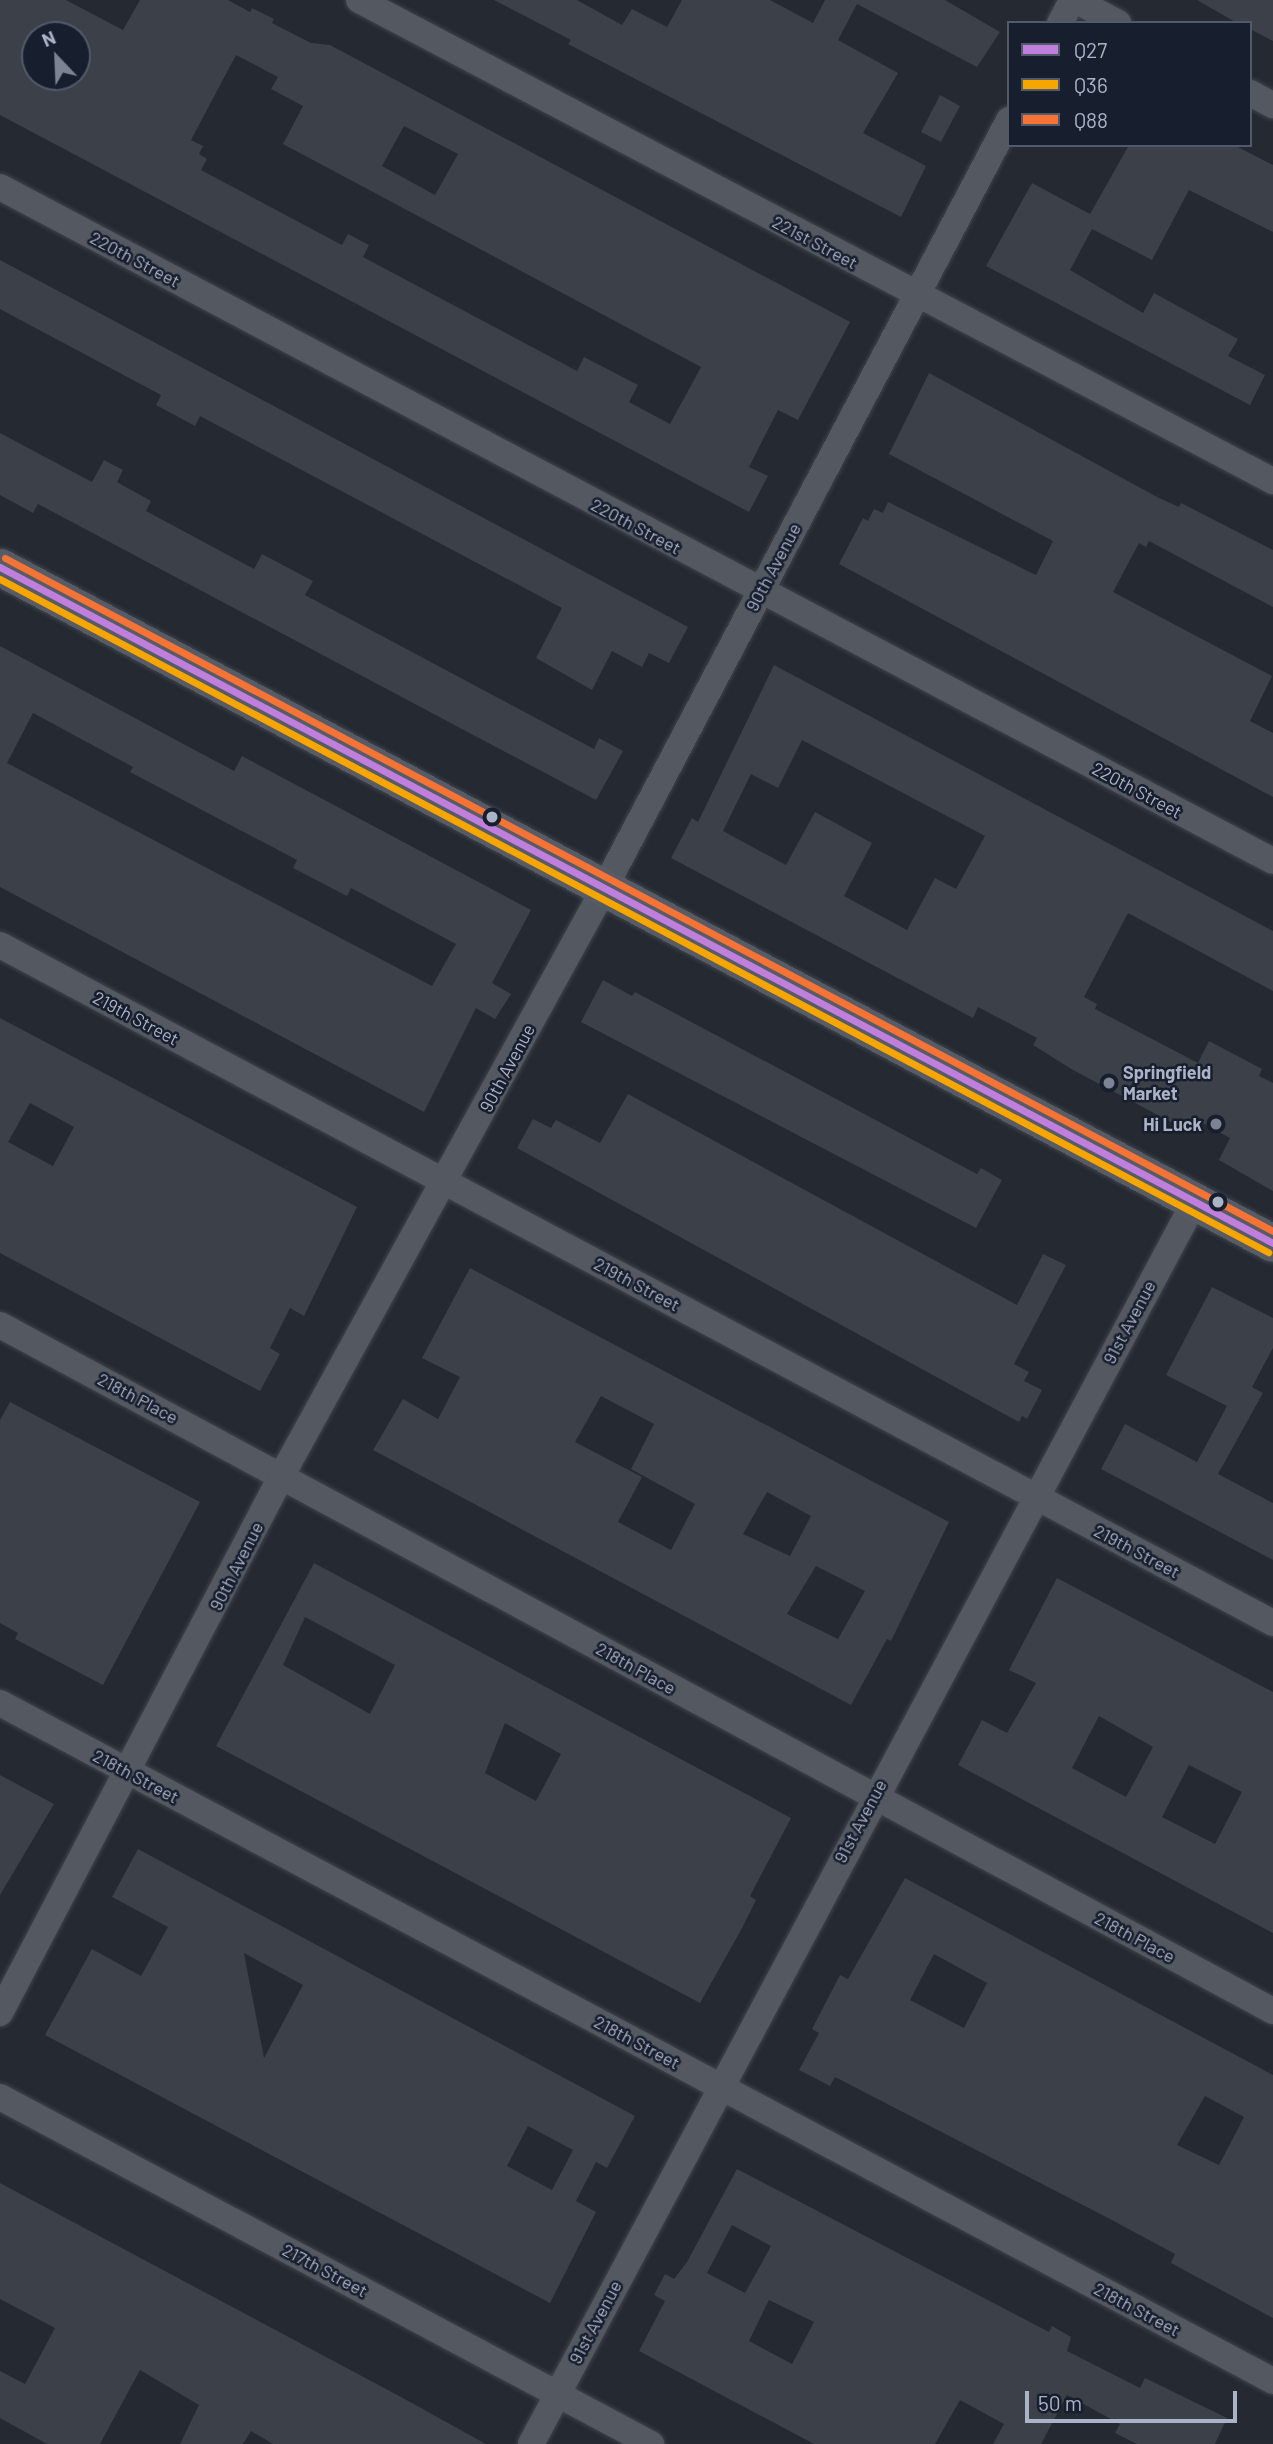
<!DOCTYPE html>
<style>
body{margin:0}
#map{position:relative;width:1273px;height:2444px;overflow:hidden;background:#242932;font-family:Barlow,sans-serif}
div>[style]{position:absolute}
.building>*{inset:0;background:#3b4049}
.roads{filter:drop-shadow(0 0 2px #40434b) drop-shadow(0 0 2px #40434b)}
.minor>*{height:26px;margin:-13px;padding:0 13px;transform-origin:13px;border-radius:13px;background:#535861}
.secondary>*{height:37px;margin:-18.5px;padding:0 18.5px;transform-origin:18.5px;border-radius:18.5px;background:#575b66}
.bus-1>*{height:7px;margin:-3.5px;padding:0 3.5px;transform-origin:3.5px;border-radius:3.5px;background:#c07fdc}
.bus-2>*{height:7px;margin:-3.5px;padding:0 3.5px;transform-origin:3.5px;border-radius:3.5px;background:#f7a600}
.bus-3>*{height:7px;margin:-3.5px;padding:0 3.5px;transform-origin:3.5px;border-radius:3.5px;background:#f57335}
.dots>*{width:19px;height:19px;translate:-50% -50%;box-sizing:border-box;border:4px solid #171e2d;border-radius:50%}
span{translate:-50% -50%;white-space:nowrap;text-align:center;line-height:1.15;-webkit-text-stroke:5px #171e2d;paint-order:stroke}
.street-label{font-size:18px;color:#abb3c6}
.poi-label{font-size:18px;color:#abb3c6;font-weight:700}
.left{translate:0 -50%;text-align:left}
.right{translate:-100% -50%;text-align:right}
.legend{position:absolute;left:1007px;top:21px;width:245px;height:126px;box-sizing:border-box;background:#171e2d;border:2px solid #525a6a;margin:0;padding:9px 12px;list-style:none;font-size:21px;color:#abb3c6}
.legend li{display:flex;align-items:center;gap:14px;height:35px}
.legend b{width:35px;border:2px solid #525a6a}
.north{position:absolute;left:21px;top:21px;width:70px;height:70px;box-sizing:border-box;background:#171e2d;border:2px solid #525a6a;border-radius:50%;rotate:337deg;font-size:19px;font-weight:700;line-height:28px;text-align:center;color:#abb3c6}
.north::after{content:'';display:block;margin:auto;width:24px;height:32px;background:#7c8392;clip-path:polygon(50% 0,100% 100%,50% 72%,0 100%)}
.scale{position:absolute;left:1025px;top:2391px;width:212px;height:32px;box-sizing:border-box;border:4px solid #abb3c6;border-top:0;padding-left:9px;font-size:21px;line-height:24px;white-space:nowrap;color:#abb3c6;-webkit-text-stroke:5px #171e2d;paint-order:stroke}
</style>
<div id="map">
<div class="building">
<div style="clip-path:polygon(evenodd,0 0,66px 0,123px 30px,140px 0,228px 0,250px 12px,252px 8px,274px 19px,272px 23px,311px 43px,330px 45px,850px 322px,798px 420px,778px 410px,749px 467px,768px 476px,749px 512px,0 115px,0 0,35px 35px,77px 35px,77px 77px,35px 77px,35px 35px,0 0,236px 55px,278px 77px,271px 89px,303px 106px,283px 144px,701px 367px,670px 424px,629px 402px,638px 385px,584px 357px,577px 371px,363px 257px,369px 245px,348px 234px,342px 245px,201px 170px,207px 159px,199px 154px,203px 146px,191px 140px,236px 55px,0 0,404px 126px,458px 154px,435px 195px,382px 166px,404px 126px)"></div>
<div style="clip-path:polygon(494px 0,577px 0,622px 25px,632px 9px,667px 27px,682px 0,770px 0,813px 23px,825px 0,945px 0,1000px 32px,977px 67px,857px 4px,838px 40px,898px 73px,863px 133px,926px 166px,901px 217px,568px 44px,571px 40px)"></div>
<div style="clip-path:polygon(1197px 0,1273px 0,1273px 41px,1250px 29px,1250px 23px,1237px 23px)"></div>
<div style="clip-path:polygon(940px 95px,960px 106px,941px 142px,921px 132px)"></div>
<div style="clip-path:polygon(1129px 145px,1234px 145px,1273px 165px,1273px 232px,1189px 190px,1152px 260px,1092px 229px,1070px 270px,1143px 313px,1154px 293px,1238px 339px,1228px 356px,1265px 375px,1250px 405px,986px 266px,1032px 183px,1090px 214px)"></div>
<div style="clip-path:polygon(0 260px,688px 627px,669px 663px,649px 653px,642px 667px,612px 651px,592px 690px,536px 658px,562px 608px,200px 416px,195px 426px,156px 405px,161px 395px,0 309px)"></div>
<div style="clip-path:polygon(929px 373px,1159px 498px,1179px 507px,1181px 503px,1273px 550px,1273px 607px,1149px 541px,1146px 547px,1139px 543px,1113px 592px,1272px 676px,1250px 721px,1273px 733px,1273px 797px,839px 564px,863px 518px,868px 521px,874px 509px,883px 513px,888px 502px,1036px 575px,1053px 541px,889px 454px)"></div>
<div style="clip-path:polygon(0 433px,92px 482px,104px 460px,123px 470px,117px 482px,151px 501px,146px 511px,254px 569px,262px 554px,313px 581px,305px 595px,594px 749px,599px 738px,623px 751px,596px 800px,38px 504px,33px 513px,0 495px)"></div>
<div style="clip-path:polygon(evenodd,0 646px,234px 771px,242px 756px,531px 910px,492px 983px,511px 994px,495px 1019px,476px 1008px,424px 1112px,0 887px,0 646px,33px 713px,133px 767px,130px 772px,297px 860px,293px 868px,347px 896px,351px 888px,456px 944px,432px 986px,7px 763px,33px 713px)"></div>
<div style="clip-path:polygon(evenodd,774px 665px,1273px 931px,1273px 991px,1128px 913px,1084px 997px,1097px 1004px,1095px 1009px,1198px 1063px,1209px 1041px,1262px 1069px,1259px 1076px,1273px 1083px,1273px 1191px,1219px 1160px,1230px 1138px,1193px 1118px,1186px 1130px,1073px 1070px,1033px 1045px,1037px 1038px,978px 1007px,973px 1018px,671px 858px,692px 818px,698px 822px,774px 665px,802px 740px,985px 836px,956px 889px,935px 878px,907px 930px,844px 896px,872px 843px,815px 812px,786px 865px,723px 831px,751px 774px,778px 788px,802px 740px)"></div>
<div style="clip-path:polygon(603px 980px,632px 996px,635px 992px,977px 1174px,981px 1168px,1002px 1180px,976px 1228px,581px 1022px)"></div>
<div style="clip-path:polygon(evenodd,0 1018px,357px 1207px,304px 1316px,290px 1308px,270px 1348px,280px 1354px,260px 1391px,0 1253px,0 1018px,30px 1103px,74px 1127px,53px 1166px,8px 1142px,30px 1103px)"></div>
<div style="clip-path:polygon(628px 1094px,1017px 1305px,1043px 1254px,1066px 1265px,1014px 1364px,1029px 1372px,1024px 1381px,1042px 1390px,1027px 1419px,1022px 1416px,1019px 1422px,517px 1148px,533px 1119px,551px 1128px,556px 1120px,600px 1143px)"></div>
<div style="clip-path:polygon(evenodd,470px 1268px,949px 1522px,891px 1641px,887px 1639px,851px 1705px,373px 1450px,403px 1399px,438px 1419px,460px 1377px,422px 1358px,470px 1268px,601px 1396px,654px 1424px,631px 1469px,695px 1504px,671px 1550px,618px 1522px,642px 1477px,575px 1442px,601px 1396px,470px 1268px,767px 1492px,811px 1516px,790px 1556px,743px 1534px,767px 1492px,470px 1268px,816px 1566px,865px 1591px,838px 1639px,787px 1614px,816px 1566px)"></div>
<div style="clip-path:polygon(1212px 1287px,1273px 1318px,1273px 1348px,1252px 1387px,1263px 1393px,1218px 1474px,1273px 1503px,1273px 1560px,1101px 1469px,1125px 1424px,1197px 1462px,1227px 1406px,1166px 1375px)"></div>
<div style="clip-path:polygon(10px 1402px,200px 1502px,103px 1685px,15px 1639px,18px 1633px,0 1623px,0 1420px)"></div>
<div style="clip-path:polygon(evenodd,314px 1563px,791px 1818px,750px 1896px,756px 1900px,741px 1930px,700px 2003px,216px 1746px,314px 1563px,305px 1617px,395px 1665px,370px 1714px,283px 1665px,305px 1617px,314px 1563px,505px 1723px,561px 1754px,536px 1801px,485px 1773px,505px 1723px)"></div>
<div style="clip-path:polygon(evenodd,1057px 1578px,1273px 1692px,1273px 1933px,958px 1765px,982px 1720px,1007px 1733px,1036px 1683px,1009px 1670px,1057px 1578px,1099px 1716px,1153px 1747px,1126px 1797px,1072px 1768px,1099px 1716px,1057px 1578px,1189px 1765px,1242px 1792px,1215px 1844px,1162px 1817px,1189px 1765px)"></div>
<div style="clip-path:polygon(0 1775px,54px 1804px,0 1895px)"></div>
<div style="clip-path:polygon(evenodd,138px 1849px,635px 2116px,607px 2168px,596px 2162px,576px 2201px,596px 2212px,550px 2303px,45px 2035px,92px 1949px,141px 1976px,168px 1927px,112px 1897px,138px 1849px,244px 1953px,303px 1985px,264px 2058px,244px 1953px,138px 1849px,528px 2126px,573px 2150px,552px 2190px,507px 2166px,528px 2126px)"></div>
<div style="clip-path:polygon(evenodd,905px 1878px,1273px 2075px,1273px 2318px,1171px 2263px,1175px 2254px,1110px 2219px,835px 2077px,830px 2086px,799px 2070px,819px 2033px,812px 2029px,840px 1975px,848px 1979px,905px 1878px,934px 1954px,987px 1983px,964px 2028px,910px 2000px,934px 1954px,905px 1878px,1205px 2096px,1244px 2117px,1219px 2165px,1177px 2145px,1205px 2096px)"></div>
<div style="clip-path:polygon(evenodd,737px 2169px,1049px 2332px,1052px 2326px,1071px 2337px,1067px 2351px,1140px 2388px,1145px 2378px,1227px 2418px,1215px 2444px,1137px 2444px,1115px 2433px,1120px 2424px,1067px 2395px,1041px 2444px,993px 2444px,1004px 2424px,960px 2400px,935px 2444px,814px 2444px,639px 2351px,665px 2301px,654px 2295px,665px 2274px,674px 2279px,687px 2262px,737px 2169px,732px 2225px,771px 2246px,745px 2293px,707px 2273px,732px 2225px,737px 2169px,769px 2300px,814px 2322px,792px 2364px,749px 2341px,769px 2300px)"></div>
<div style="clip-path:polygon(0 2183px,401px 2397px,486px 2444px,273px 2444px,251px 2431px,243px 2444px,180px 2444px,199px 2405px,140px 2370px,100px 2444px,47px 2444px,0 2418px,0 2371px,25px 2384px,55px 2328px,0 2299px)"></div>
</div>
<div class="roads">
<div class="minor">
<div style="left:359px;top:0;width:1033px;rotate:27.76deg"></div>
<div style="left:1075px;top:0;width:49px;rotate:28.1deg"></div>
<div style="left:1060px;top:23px;width:26px;rotate:-62deg"></div>
<div style="left:1250px;top:93px;width:26px;rotate:28deg"></div>
<div style="left:0;top:187px;width:1440px;rotate:27.9deg"></div>
<div style="left:0;top:945px;width:1442px;rotate:28.04deg"></div>
<div style="left:0;top:1325px;width:1446px;rotate:28.32deg"></div>
<div style="left:0;top:1703px;width:1442px;rotate:28.04deg"></div>
<div style="left:0;top:2013px;width:607px;rotate:-62.34deg"></div>
<div style="left:282px;top:1475px;width:671px;rotate:-61.22deg"></div>
<div style="left:605px;top:887px;width:867px;rotate:-62.22deg"></div>
<div style="left:0;top:2097px;width:738px;rotate:28.06deg"></div>
<div style="left:531px;top:2444px;width:1409px;rotate:-61.89deg"></div>
</div>
<div class="secondary">
<div style="left:0;top:567px;width:1441px;rotate:27.97deg"></div>
</div>
</div>
<div class="bus-1">
<div style="left:0;top:567px;width:1441px;rotate:27.97deg"></div>
</div>
<div class="bus-2">
<div style="left:0;top:579px;width:1436px;rotate:27.96deg"></div>
</div>
<div class="bus-3">
<div style="left:5px;top:558px;width:1436px;rotate:27.96deg"></div>
</div>
<div class="dots">
<div style="left:492px;top:817px;background:#abb3c6"></div>
<div style="left:1109px;top:1083px;background:#7c8392"></div>
<div style="left:1216px;top:1124px;background:#7c8392"></div>
<div style="left:1218px;top:1202px;background:#abb3c6"></div>
</div>
<div class="street-label">
<span style="left:815px;top:242px;rotate:28deg">221st Street</span>
<span style="left:135px;top:259px;rotate:28deg">220th Street</span>
<span style="left:636px;top:526px;rotate:28deg">220th Street</span>
<span style="left:773px;top:567px;rotate:-62deg">90th Avenue</span>
<span style="left:1137px;top:790px;rotate:28deg">220th Street</span>
<span style="left:136px;top:1018px;rotate:28deg">219th Street</span>
<span style="left:507px;top:1068px;rotate:-62deg">90th Avenue</span>
<span style="left:637px;top:1284px;rotate:28deg">219th Street</span>
<span style="left:1129px;top:1322px;rotate:-62deg">91st Avenue</span>
<span style="left:138px;top:1398px;rotate:28deg">218th Place</span>
<span style="left:1137px;top:1551px;rotate:28deg">219th Street</span>
<span style="left:236px;top:1566px;rotate:-63deg">90th Avenue</span>
<span style="left:636px;top:1668px;rotate:29deg">218th Place</span>
<span style="left:136px;top:1776px;rotate:28deg">218th Street</span>
<span style="left:860px;top:1821px;rotate:-62deg">91st Avenue</span>
<span style="left:1135px;top:1937px;rotate:28deg">218th Place</span>
<span style="left:637px;top:2042px;rotate:28deg">218th Street</span>
<span style="left:325px;top:2270px;rotate:28deg">217th Street</span>
<span style="left:1137px;top:2309px;rotate:28deg">218th Street</span>
<span style="left:595px;top:2322px;rotate:-62deg">91st Avenue</span>
</div>
<div class="poi-label">
<span class="left" style="left:1123px;top:1083px">Springfield<br>Market</span>
<span class="right" style="left:1202px;top:1124px">Hi Luck</span>
</div>
<ul class="legend">
<li><b style="height:9px;background:#c07fdc"></b>Q27</li>
<li><b style="height:9px;background:#f7a600"></b>Q36</li>
<li><b style="height:9px;background:#f57335"></b>Q88</li>
</ul>
<div class="north">N</div>
<div class="scale">50 m</div>
</div>
